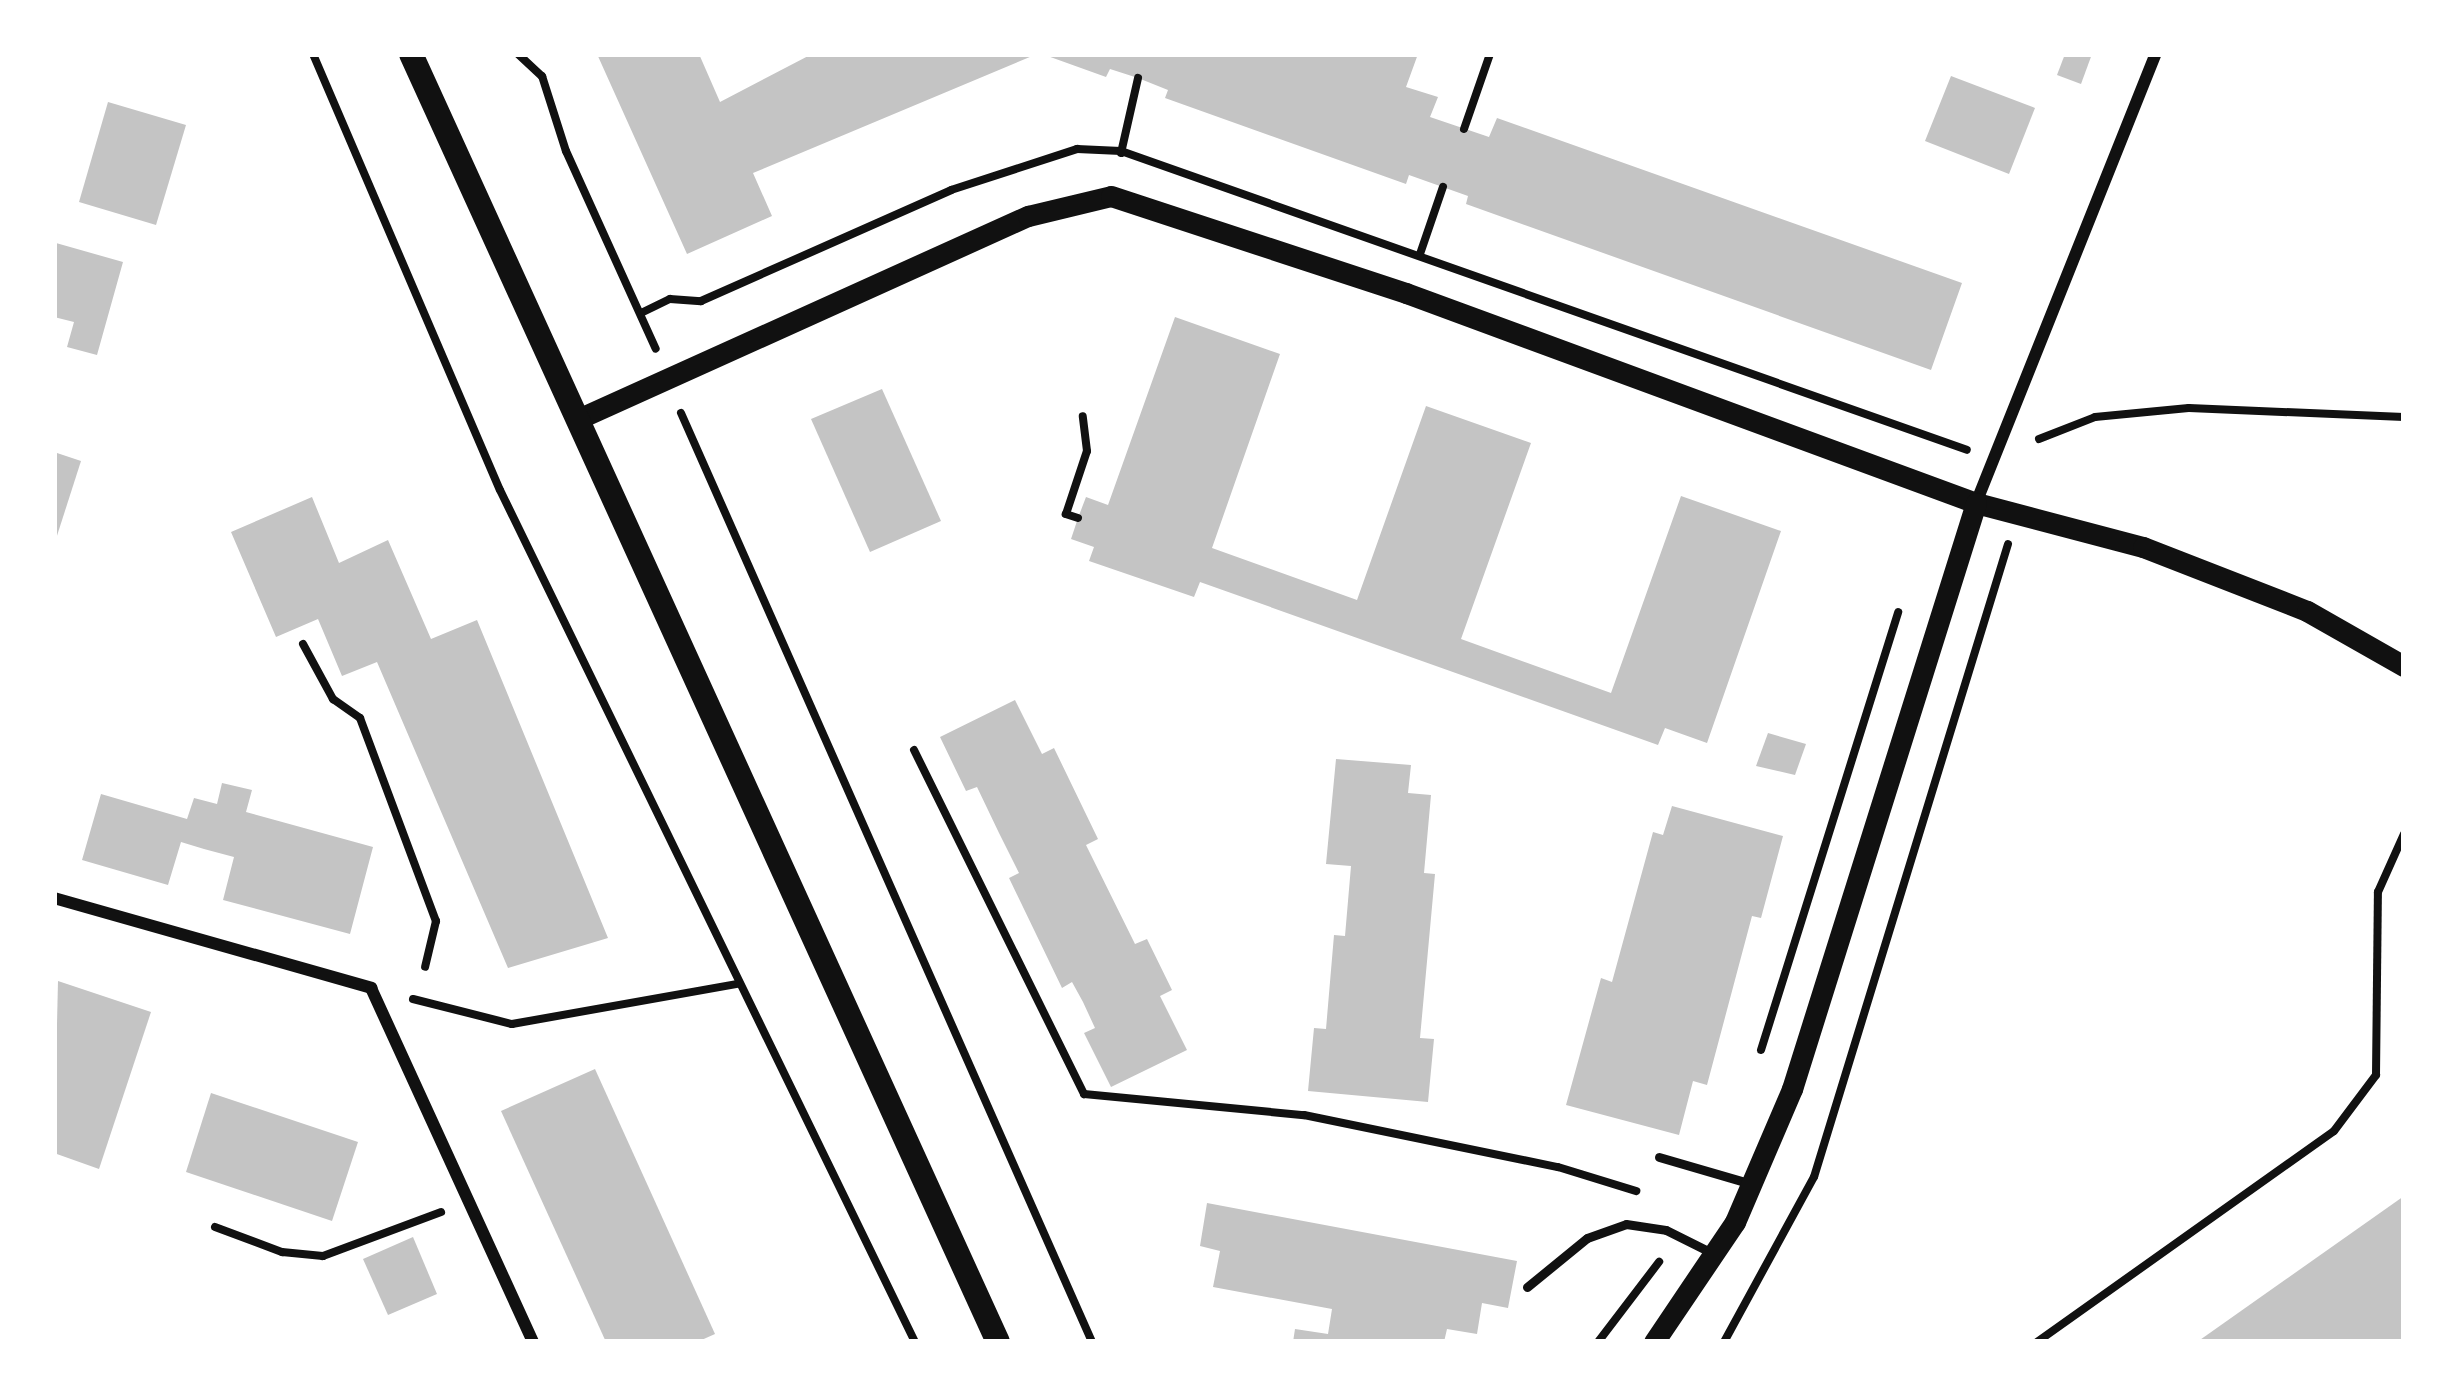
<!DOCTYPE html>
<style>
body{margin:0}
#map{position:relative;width:2458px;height:1396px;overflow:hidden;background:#fff;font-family:Poppins,sans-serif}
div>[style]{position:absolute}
.building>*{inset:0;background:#c4c4c4}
.path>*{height:8px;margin:-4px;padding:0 4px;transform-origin:4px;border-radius:4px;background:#111}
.service>*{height:9px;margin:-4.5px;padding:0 4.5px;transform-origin:4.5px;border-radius:4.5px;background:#111}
.minor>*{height:12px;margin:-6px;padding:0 6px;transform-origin:6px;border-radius:6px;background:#111}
.tertiary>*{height:21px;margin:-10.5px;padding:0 10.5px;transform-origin:10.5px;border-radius:10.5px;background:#111}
.secondary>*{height:24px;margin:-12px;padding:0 12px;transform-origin:12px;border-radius:12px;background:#111}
span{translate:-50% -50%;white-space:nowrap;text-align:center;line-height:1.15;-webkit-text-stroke:9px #fff;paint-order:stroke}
.frame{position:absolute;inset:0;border:57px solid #fff;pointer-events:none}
</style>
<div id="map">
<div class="building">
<div style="clip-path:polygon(597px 54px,699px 54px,720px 102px,812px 54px,1037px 54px,753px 173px,772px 216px,687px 254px)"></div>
<div style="clip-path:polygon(1042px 54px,1418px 54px,1406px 87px,1438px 97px,1430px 117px,1489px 137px,1497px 118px,1962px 283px,1931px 370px,1466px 204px,1468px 196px,1409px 175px,1406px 184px,1165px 98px,1168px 90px,1138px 78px,1110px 69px,1106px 77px)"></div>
<div style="clip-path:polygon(2065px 54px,2092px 54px,2081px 84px,2057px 75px)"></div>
<div style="clip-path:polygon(1951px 76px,2035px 108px,2009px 174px,1925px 141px)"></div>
<div style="clip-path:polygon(108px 102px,186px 125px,156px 225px,79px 202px)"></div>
<div style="clip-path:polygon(56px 243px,123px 262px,97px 355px,67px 347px,74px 322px,54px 317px)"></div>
<div style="clip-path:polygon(1175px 317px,1280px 354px,1212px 548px,1357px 600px,1426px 406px,1531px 443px,1461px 639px,1611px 693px,1681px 496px,1781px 531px,1707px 743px,1665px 728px,1658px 745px,1200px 582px,1194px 597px,1089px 561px,1094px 547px,1071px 539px,1078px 518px,1086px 497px,1108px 505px)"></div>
<div style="clip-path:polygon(882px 389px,941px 521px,870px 552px,811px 419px)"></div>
<div style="clip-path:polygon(54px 452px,81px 461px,55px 542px,54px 542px)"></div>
<div style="clip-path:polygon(312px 497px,339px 563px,388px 540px,431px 639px,477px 620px,608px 938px,508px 968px,377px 662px,342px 676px,318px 619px,276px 637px,231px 532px)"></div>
<div style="clip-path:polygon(1015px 700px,1042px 754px,1054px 748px,1098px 839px,1086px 845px,1135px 944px,1147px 939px,1172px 990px,1160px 996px,1187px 1050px,1111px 1087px,1084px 1033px,1095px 1028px,1083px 1002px,1072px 982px,1062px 988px,1009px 878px,1019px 873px,999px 833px,977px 787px,966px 791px,940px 737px)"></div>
<div style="clip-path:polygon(1768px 733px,1806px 744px,1795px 775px,1756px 766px)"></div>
<div style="clip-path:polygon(1336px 759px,1411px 765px,1408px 793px,1431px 795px,1424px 873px,1435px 874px,1420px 1038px,1434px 1039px,1428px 1102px,1308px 1091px,1314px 1028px,1326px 1029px,1334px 935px,1345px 936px,1351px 866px,1326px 864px)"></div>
<div style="clip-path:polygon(222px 783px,252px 790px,246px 812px,373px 847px,350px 934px,223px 900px,234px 857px,204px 849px,181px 842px,168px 885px,82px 860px,101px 794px,187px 819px,194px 798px,217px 804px)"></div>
<div style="clip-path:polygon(1672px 806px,1783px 836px,1761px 918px,1752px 916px,1707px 1085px,1693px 1081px,1679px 1135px,1566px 1105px,1601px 978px,1612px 982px,1653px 832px,1663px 835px)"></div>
<div style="clip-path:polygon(58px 981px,151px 1012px,99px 1169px,54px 1153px)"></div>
<div style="clip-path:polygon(595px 1069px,715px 1334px,697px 1342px,606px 1342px,501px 1111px)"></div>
<div style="clip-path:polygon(211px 1093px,358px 1142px,332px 1221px,186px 1172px)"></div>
<div style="clip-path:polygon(2404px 1196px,2404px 1342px,2197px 1342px)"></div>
<div style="clip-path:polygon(1207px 1203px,1517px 1261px,1508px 1308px,1482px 1303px,1477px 1334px,1447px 1329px,1444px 1342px,1293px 1342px,1295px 1329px,1328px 1334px,1332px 1309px,1213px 1287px,1220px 1251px,1200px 1246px)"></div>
<div style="clip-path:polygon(413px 1237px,437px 1294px,388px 1315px,363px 1259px)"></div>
</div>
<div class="path">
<div style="left:313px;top:54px;width:474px;rotate:66.8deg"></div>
<div style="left:500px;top:490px;width:948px;rotate:64.03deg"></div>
<div style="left:518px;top:54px;width:33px;rotate:43deg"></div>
<div style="left:542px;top:76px;width:79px;rotate:72.3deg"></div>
<div style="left:566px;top:151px;width:217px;rotate:65.6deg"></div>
<div style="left:1464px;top:129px;width:79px;rotate:-70.9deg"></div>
<div style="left:1121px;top:153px;width:77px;rotate:-77.2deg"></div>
<div style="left:1420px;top:254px;width:71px;rotate:-71.1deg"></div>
<div style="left:641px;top:313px;width:32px;rotate:-26deg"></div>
<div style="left:670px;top:299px;width:31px;rotate:4deg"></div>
<div style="left:701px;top:301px;width:274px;rotate:-23.9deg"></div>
<div style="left:951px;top:190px;width:133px;rotate:-18deg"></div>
<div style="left:1077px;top:149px;width:44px;rotate:2.6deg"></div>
<div style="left:1121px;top:151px;width:897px;rotate:19.46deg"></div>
<div style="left:681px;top:413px;width:1016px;rotate:66.13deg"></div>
<div style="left:2039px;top:439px;width:60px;rotate:-21.4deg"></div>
<div style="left:2095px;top:417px;width:94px;rotate:-5.5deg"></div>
<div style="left:2189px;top:408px;width:215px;rotate:2.4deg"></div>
<div style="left:1078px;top:518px;width:13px;rotate:-162deg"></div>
<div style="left:1066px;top:514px;width:66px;rotate:-71.6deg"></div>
<div style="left:1087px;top:451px;width:35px;rotate:-97deg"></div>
<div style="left:303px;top:644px;width:63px;rotate:61.4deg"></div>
<div style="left:333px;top:699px;width:33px;rotate:35deg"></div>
<div style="left:360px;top:718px;width:217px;rotate:69.5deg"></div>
<div style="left:436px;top:921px;width:47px;rotate:103.4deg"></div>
<div style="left:914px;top:750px;width:384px;rotate:63.7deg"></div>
<div style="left:1084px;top:1094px;width:221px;rotate:5.5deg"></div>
<div style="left:1304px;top:1115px;width:259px;rotate:11.6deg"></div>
<div style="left:1558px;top:1167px;width:82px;rotate:17.1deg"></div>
<div style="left:413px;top:999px;width:102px;rotate:14.2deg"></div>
<div style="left:512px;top:1024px;width:229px;rotate:-10.1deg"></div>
<div style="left:1761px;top:1050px;width:459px;rotate:-72.6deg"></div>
<div style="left:215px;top:1227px;width:72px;rotate:20.5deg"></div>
<div style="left:282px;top:1252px;width:41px;rotate:5.6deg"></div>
<div style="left:323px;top:1256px;width:126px;rotate:-20.4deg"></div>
<div style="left:1598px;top:1342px;width:101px;rotate:-52.7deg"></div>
<div style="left:1724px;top:1342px;width:188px;rotate:-61.4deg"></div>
<div style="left:1814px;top:1177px;width:662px;rotate:-72.96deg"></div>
<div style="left:2037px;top:1342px;width:364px;rotate:-35.4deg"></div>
<div style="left:2334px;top:1131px;width:70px;rotate:-53.1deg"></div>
<div style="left:2376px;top:1075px;width:183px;rotate:-89.4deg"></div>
<div style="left:2378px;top:892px;width:64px;rotate:-65.9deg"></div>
</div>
<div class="service">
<div style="left:1659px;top:1157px;width:97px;rotate:16.2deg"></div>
<div style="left:1527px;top:1287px;width:77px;rotate:-39.2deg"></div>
<div style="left:1587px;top:1238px;width:41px;rotate:-19.7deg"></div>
<div style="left:1626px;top:1224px;width:40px;rotate:8.5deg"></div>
<div style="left:1666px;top:1230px;width:51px;rotate:26.6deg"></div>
</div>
<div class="minor">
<div style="left:1976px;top:503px;width:484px;rotate:-68.2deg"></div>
<div style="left:54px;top:898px;width:330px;rotate:15.8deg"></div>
<div style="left:371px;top:988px;width:389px;rotate:65.4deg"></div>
</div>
<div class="tertiary">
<div style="left:578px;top:419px;width:494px;rotate:-24.3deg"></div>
<div style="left:1028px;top:216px;width:85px;rotate:-13.5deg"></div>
<div style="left:1111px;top:196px;width:311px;rotate:18.2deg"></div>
<div style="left:1406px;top:293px;width:607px;rotate:20.22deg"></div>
<div style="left:1976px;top:503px;width:173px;rotate:14.8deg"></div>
<div style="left:2143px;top:547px;width:176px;rotate:21.3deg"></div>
<div style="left:2307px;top:611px;width:112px;rotate:29.6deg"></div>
<div style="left:1654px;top:1342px;width:145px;rotate:-56deg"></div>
<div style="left:1735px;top:1222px;width:145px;rotate:-66.8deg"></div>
<div style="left:1792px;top:1089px;width:614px;rotate:-72.57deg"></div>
</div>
<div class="secondary">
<div style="left:411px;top:54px;width:1415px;rotate:65.5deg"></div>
</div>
<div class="frame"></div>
</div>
